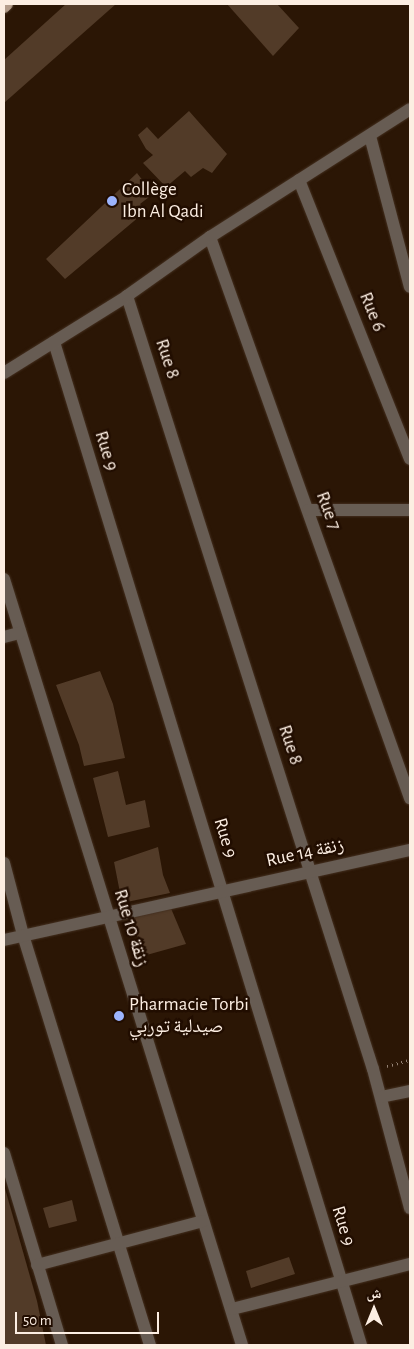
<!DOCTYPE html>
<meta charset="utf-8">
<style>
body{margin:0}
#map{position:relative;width:414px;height:1349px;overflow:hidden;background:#2b1605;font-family:"Alegreya Sans","Noto Naskh Arabic",sans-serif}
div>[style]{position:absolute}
.building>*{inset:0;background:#523b28}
.path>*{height:3px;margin-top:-1.5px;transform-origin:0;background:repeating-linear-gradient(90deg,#938173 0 1px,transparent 0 5px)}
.roads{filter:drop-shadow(0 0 1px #443020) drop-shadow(0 0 1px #443020)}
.minor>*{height:12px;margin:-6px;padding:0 6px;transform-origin:6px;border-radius:6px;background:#675c53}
.major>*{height:12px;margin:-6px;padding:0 6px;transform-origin:6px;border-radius:6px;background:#b39c8a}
.dots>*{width:14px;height:14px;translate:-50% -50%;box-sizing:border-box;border:2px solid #210d00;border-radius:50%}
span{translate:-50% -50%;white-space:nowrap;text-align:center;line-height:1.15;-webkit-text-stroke:5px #210d00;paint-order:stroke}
.poi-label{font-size:19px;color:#fceee2}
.left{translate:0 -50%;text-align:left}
.street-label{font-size:19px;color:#fceee2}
.frame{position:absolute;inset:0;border:5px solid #fceee2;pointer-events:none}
.north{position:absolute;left:349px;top:1284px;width:50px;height:50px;-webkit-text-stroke:4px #210d00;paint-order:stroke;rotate:0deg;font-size:14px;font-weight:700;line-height:20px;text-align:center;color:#fceee2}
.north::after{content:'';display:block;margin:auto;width:18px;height:22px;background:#fceee2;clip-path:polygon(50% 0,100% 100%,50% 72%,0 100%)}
.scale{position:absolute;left:15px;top:1312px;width:144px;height:22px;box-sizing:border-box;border:2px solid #fceee2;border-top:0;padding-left:6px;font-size:15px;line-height:18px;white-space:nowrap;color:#fceee2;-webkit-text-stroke:4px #210d00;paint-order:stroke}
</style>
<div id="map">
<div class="building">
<div style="clip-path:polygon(66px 4px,116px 4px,4px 103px,4px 60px)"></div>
<div style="clip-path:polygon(227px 4px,277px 4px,299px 28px,273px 56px)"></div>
<div style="clip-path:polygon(189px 111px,227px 154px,212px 173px,203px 168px,191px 177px,185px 171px,166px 187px,143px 163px,153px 155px,146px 149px,138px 135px,147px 127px,158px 139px)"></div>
<div style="clip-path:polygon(137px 173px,153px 194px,140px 204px,146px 211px,65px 279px,46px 259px)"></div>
<div style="clip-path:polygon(100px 671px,113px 704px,125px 758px,84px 766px,79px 745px,56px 685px)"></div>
<div style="clip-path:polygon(118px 771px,126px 805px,145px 800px,150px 827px,108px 837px,93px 778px)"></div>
<div style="clip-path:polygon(158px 847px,163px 875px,170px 893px,122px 903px,114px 862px)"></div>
<div style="clip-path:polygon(170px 906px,186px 944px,143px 956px,131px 915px)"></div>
<div style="clip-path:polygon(4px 1185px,37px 1301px,46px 1345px,4px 1345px)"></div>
<div style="clip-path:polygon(72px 1200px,77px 1221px,49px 1228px,43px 1208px)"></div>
<div style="clip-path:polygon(289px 1257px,295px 1274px,251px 1288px,246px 1271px)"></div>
</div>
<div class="path">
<div style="left:387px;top:1066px;width:24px;rotate:-15deg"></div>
</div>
<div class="roads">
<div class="minor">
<div style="left:370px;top:136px;width:156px;rotate:75.2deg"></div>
<div style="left:299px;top:180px;width:300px;rotate:68.3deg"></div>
<div style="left:210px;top:237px;width:596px;rotate:70.38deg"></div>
<div style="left:127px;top:296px;width:811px;rotate:72.35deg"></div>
<div style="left:373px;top:1069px;width:144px;rotate:75.1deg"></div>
<div style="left:54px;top:342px;width:1049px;rotate:72.98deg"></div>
<div style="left:4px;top:373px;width:145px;rotate:-32deg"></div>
<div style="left:127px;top:296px;width:102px;rotate:-35.4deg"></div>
<div style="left:210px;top:237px;width:237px;rotate:-32.6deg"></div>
<div style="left:308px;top:510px;width:102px"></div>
<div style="left:4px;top:579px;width:802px;rotate:72.74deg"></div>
<div style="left:4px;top:637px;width:16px;rotate:-15deg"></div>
<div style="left:4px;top:863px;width:74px;rotate:75.2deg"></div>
<div style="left:23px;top:935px;width:429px;rotate:72.8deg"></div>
<div style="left:4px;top:940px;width:416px;rotate:-12.5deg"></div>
<div style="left:381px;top:1097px;width:30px;rotate:-12deg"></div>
<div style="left:4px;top:1153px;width:201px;rotate:73.2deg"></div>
<div style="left:37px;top:1265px;width:172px;rotate:-14.8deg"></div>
<div style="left:232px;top:1309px;width:184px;rotate:-14.2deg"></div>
</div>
<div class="major">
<div style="left:4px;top:7px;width:4px;rotate:-45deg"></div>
</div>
</div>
<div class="dots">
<div style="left:112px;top:201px;background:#9cb4fd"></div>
<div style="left:119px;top:1016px;background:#9cb4fd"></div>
</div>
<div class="poi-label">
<span class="left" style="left:122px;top:201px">Collège<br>Ibn Al Qadi</span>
<span class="left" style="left:129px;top:1016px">Pharmacie Torbi<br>صيدلية توربي</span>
</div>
<div class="street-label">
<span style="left:372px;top:312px;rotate:68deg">Rue 6</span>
<span style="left:167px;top:359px;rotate:72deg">Rue 8</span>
<span style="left:106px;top:451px;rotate:73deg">Rue 9</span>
<span style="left:328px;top:511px;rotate:70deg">Rue 7</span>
<span style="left:290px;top:745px;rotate:72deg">Rue 8</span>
<span style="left:225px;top:838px;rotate:73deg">Rue 9</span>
<span style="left:305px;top:853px;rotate:-12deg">Rue 14 زنقة</span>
<span style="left:131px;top:928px;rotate:73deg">Rue 10 زنقة</span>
<span style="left:343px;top:1226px;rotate:73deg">Rue 9</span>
</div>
<div class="frame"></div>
<div class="north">ش</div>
<div class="scale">50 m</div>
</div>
